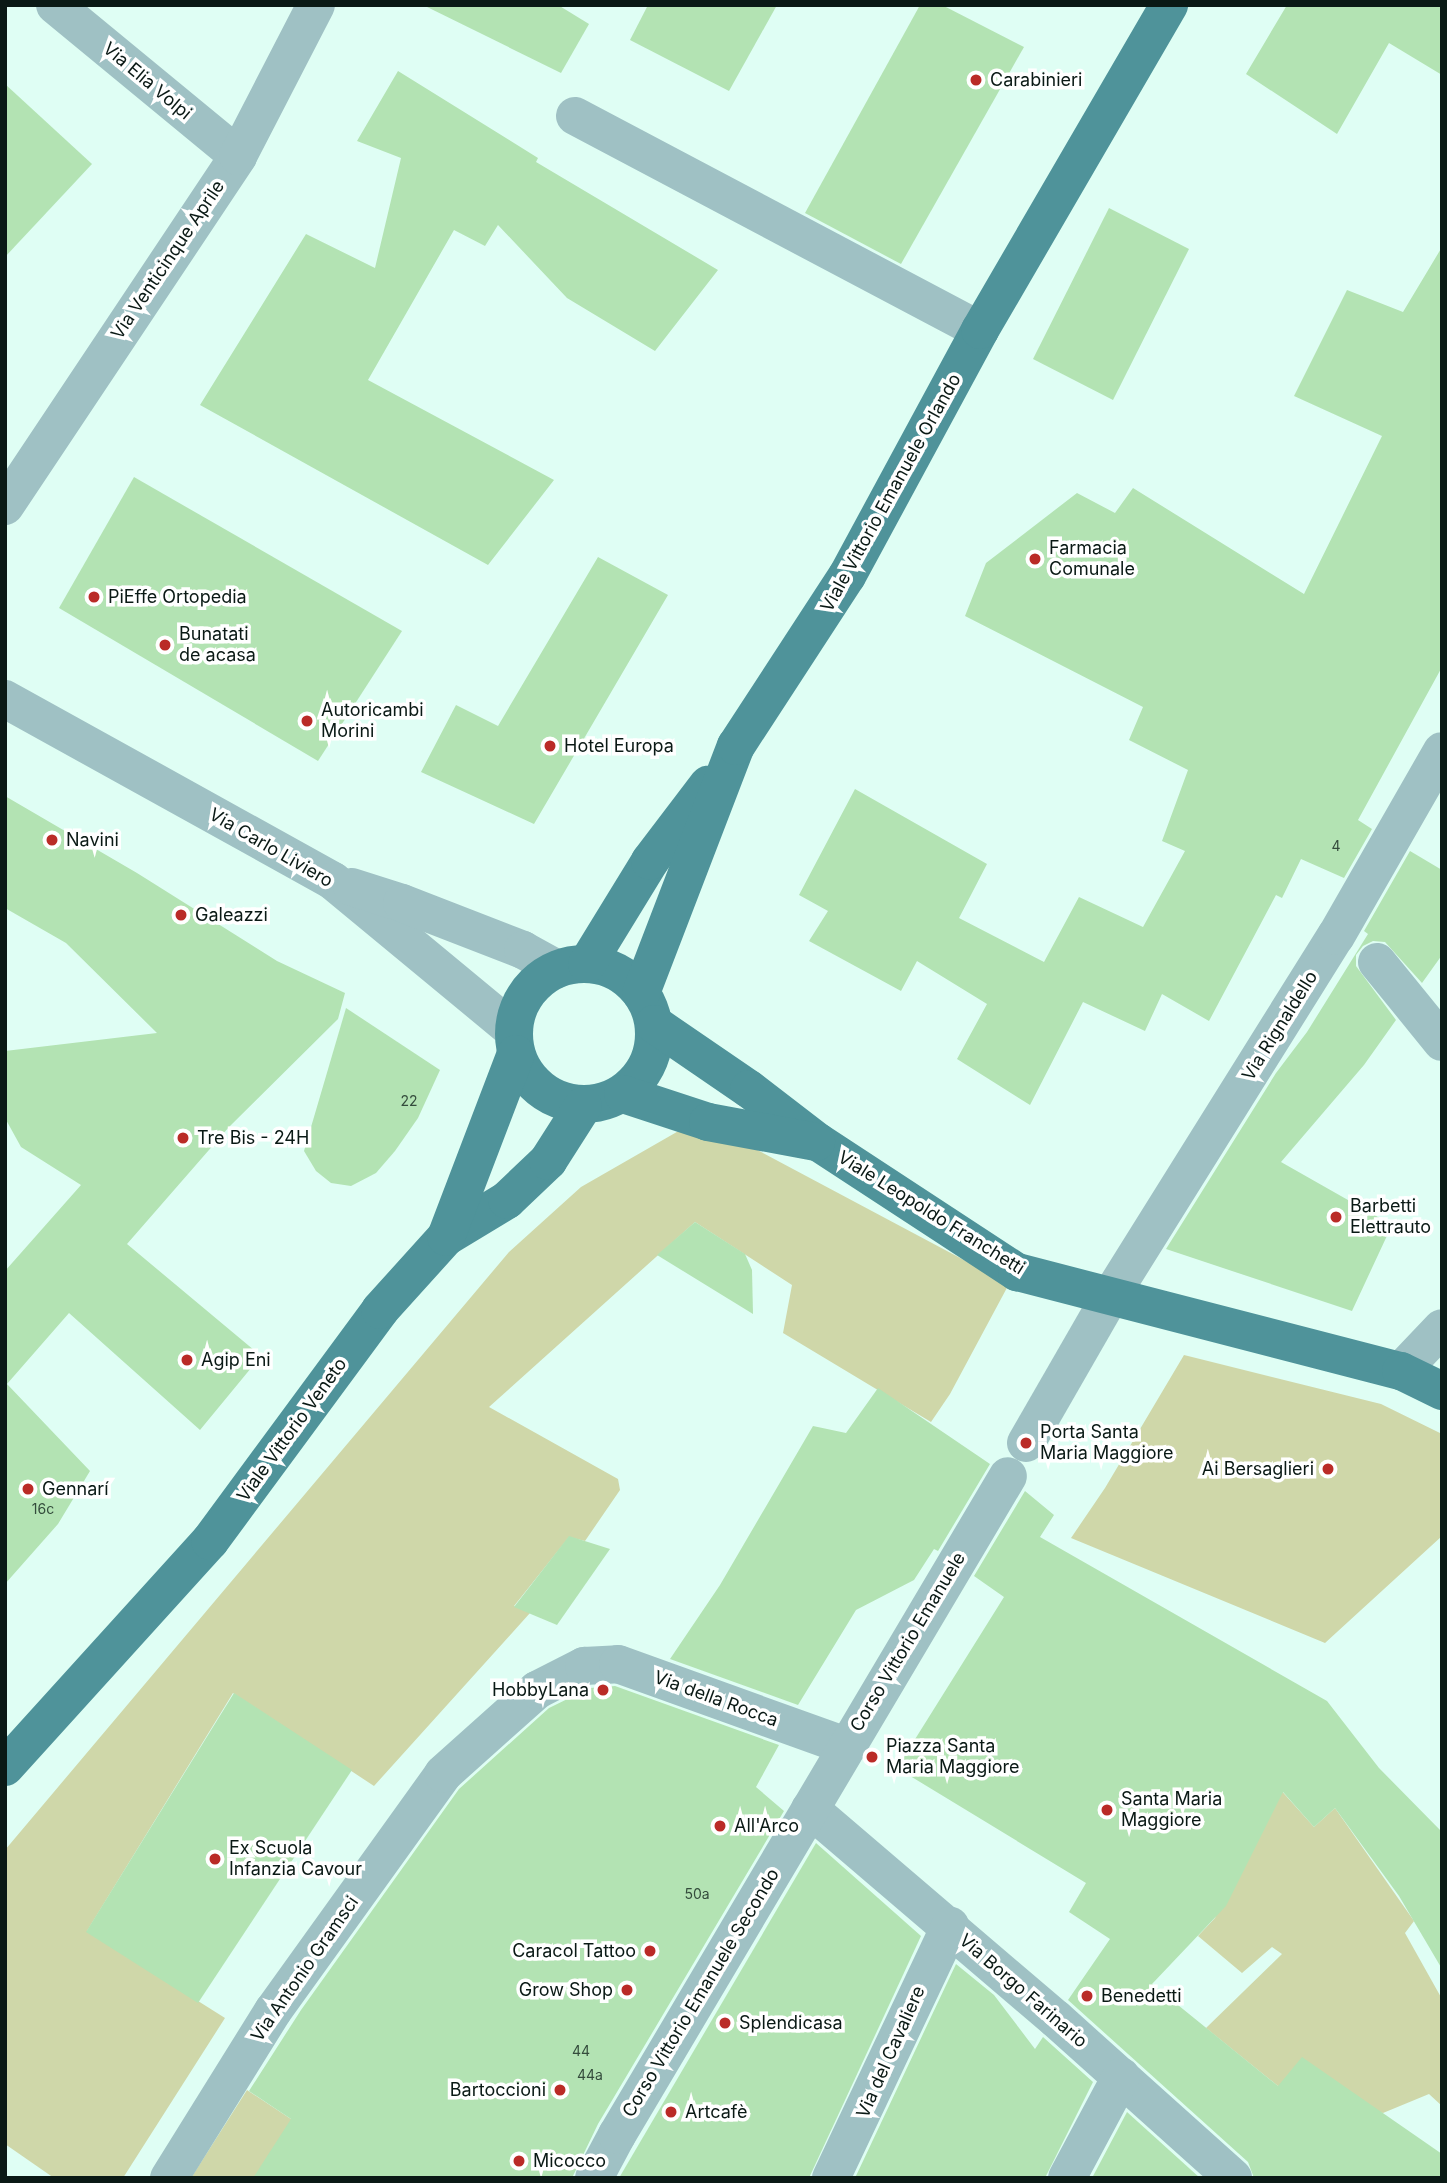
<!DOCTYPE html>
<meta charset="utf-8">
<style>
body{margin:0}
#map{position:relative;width:1447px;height:2183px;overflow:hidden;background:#dffef4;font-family:Inter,sans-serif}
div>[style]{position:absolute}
.green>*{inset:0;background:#cfd7a9}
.building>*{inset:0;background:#b3e3b3}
.minor>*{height:38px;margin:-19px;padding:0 19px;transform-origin:19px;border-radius:19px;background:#9fc1c4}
.major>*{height:38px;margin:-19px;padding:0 19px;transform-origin:19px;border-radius:19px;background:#4f939a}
.major>.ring{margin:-19px;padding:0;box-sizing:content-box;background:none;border:38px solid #4f939a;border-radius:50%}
.dots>*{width:19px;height:19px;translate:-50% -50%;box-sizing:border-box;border:4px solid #fff;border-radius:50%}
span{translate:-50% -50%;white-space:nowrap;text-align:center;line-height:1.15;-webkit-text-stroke:7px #fff;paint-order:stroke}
.number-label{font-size:14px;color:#344c3c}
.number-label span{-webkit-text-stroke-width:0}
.poi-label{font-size:18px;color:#0a1915}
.left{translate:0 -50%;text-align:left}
.right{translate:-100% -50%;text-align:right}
.street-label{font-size:18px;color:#0a1915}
.frame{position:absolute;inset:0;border:7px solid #0a1915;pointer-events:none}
</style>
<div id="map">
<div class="green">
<div style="clip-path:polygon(714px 1127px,1009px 1284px,950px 1394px,931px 1422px,783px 1333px,792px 1285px,695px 1222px,489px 1407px,618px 1479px,620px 1490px,585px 1541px,569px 1537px,514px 1606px,530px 1613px,374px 1786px,233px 1693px,87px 1931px,225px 2018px,123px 2178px,54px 2178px,5px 2144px,5px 1850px,509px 1252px,581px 1187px,682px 1129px)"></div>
<div style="clip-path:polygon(1184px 1355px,1381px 1404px,1442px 1434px,1442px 1536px,1325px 1643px,1071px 1538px,1105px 1488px)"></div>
<div style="clip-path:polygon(1270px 1778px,1314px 1827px,1335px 1808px,1414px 1921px,1405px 1933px,1442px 1999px,1442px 2106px,1429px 2094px,1383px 2113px,1278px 2086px,1206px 2028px,1282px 1954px,1272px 1947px,1242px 1973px,1198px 1936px,1215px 1918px)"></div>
<div style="clip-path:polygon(247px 2090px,297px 2123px,299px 2178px,191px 2178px)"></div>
</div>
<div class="building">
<div style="clip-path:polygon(423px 5px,558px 5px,589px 24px,561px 73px)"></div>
<div style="clip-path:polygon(648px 5px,777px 5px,729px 91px,630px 40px)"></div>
<div style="clip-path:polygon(920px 5px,942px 5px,1024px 47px,901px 264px,805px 213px)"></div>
<div style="clip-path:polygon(1287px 5px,1442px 5px,1442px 75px,1389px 43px,1337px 134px,1246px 74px)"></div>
<div style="clip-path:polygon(398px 71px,538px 158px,536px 162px,718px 270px,655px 351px,567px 298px,498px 225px,485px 246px,454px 230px,368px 380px,554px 480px,488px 565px,200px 405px,306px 234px,375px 268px,401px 158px,357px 141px)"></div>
<div style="clip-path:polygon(5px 84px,92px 164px,5px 257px)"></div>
<div style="clip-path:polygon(1109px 208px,1189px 249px,1113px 400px,1033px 359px)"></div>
<div style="clip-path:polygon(1442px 247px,1442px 667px,1358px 820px,1372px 829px,1344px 878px,1301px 859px,1282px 898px,1276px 895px,1209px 1021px,1162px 994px,1145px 1031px,1083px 1002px,1030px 1105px,957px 1059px,987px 1004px,917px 961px,901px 991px,809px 941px,828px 911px,799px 895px,855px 789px,987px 864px,959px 918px,1044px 962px,1079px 897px,1143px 927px,1185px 851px,1162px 841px,1188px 770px,1129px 740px,1143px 707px,965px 616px,986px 563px,1077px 493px,1115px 513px,1133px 488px,1304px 594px,1382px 436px,1294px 396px,1347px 290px,1403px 312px)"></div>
<div style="clip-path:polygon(134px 477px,402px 631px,318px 761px,59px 608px)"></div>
<div style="clip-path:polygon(598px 557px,668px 595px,534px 824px,421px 772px,456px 705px,498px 726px)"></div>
<div style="clip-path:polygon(5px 796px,137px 873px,277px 961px,345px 993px,338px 1019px,229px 1127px,127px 1244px,261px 1356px,200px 1430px,69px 1313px,7px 1384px,90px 1471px,58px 1524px,5px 1584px,5px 1271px,81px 1185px,21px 1147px,5px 1118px,5px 1051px,157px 1033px,66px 943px,5px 908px)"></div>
<div style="clip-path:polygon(1410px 851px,1442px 870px,1442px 955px,1422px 983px,1385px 942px,1373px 941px,1363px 946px,1356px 955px,1356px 966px,1396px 1020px,1364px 1065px,1281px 1162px,1392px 1225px,1352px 1311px,1166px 1249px,1276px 1073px,1307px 1032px,1368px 934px,1364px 931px)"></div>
<div style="clip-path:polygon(346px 1008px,440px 1070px,418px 1118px,395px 1151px,376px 1173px,351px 1186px,331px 1183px,316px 1171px,304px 1151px)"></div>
<div style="clip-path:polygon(695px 1222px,745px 1254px,752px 1270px,753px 1314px,657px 1255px)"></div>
<div style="clip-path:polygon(878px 1388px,990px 1464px,938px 1551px,934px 1549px,914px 1580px,856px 1610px,798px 1705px,670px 1659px,720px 1585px,813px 1426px,846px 1433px)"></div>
<div style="clip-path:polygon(1025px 1491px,1054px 1515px,1040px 1537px,1327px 1701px,1379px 1768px,1442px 1832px,1442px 1969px,1399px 1896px,1335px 1808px,1314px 1827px,1283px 1792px,1226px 1906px,1152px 1984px,1278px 2086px,1302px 2057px,1442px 2154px,1442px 2178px,1254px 2178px,1248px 2162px,1068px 2000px,1110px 1939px,1069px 1912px,1086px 1883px,897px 1768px,1004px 1597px,974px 1576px)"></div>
<div style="clip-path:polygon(569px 1536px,610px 1549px,557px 1625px,514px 1607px)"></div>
<div style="clip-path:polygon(615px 1686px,779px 1745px,756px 1787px,784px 1811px,598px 2124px,572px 2178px,253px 2178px,291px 2119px,249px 2091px,301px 2010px,459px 1789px,549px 1708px,590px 1688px)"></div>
<div style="clip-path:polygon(234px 1693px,352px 1770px,198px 2003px,86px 1932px)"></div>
<div style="clip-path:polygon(816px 1843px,921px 1936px,809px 2178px,619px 2178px)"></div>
<div style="clip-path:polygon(956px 1964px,994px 1995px,1035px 2049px,1043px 2037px,1093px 2082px,1045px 2178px,855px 2178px)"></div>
<div style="clip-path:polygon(1127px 2112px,1200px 2178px,1092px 2178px)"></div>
</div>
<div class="minor">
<div style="left:55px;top:5px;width:237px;rotate:39.5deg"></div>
<div style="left:575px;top:116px;width:458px;rotate:27.9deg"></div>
<div style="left:5px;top:506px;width:420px;rotate:-56.3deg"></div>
<div style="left:238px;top:156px;width:170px;rotate:-62.7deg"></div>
<div style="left:5px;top:699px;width:375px;rotate:29deg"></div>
<div style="left:333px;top:881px;width:235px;rotate:39.6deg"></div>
<div style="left:352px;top:887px;width:52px;rotate:17.7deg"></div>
<div style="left:402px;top:903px;width:130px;rotate:21.2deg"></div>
<div style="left:523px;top:950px;width:39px;rotate:29deg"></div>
<div style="left:1377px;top:962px;width:103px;rotate:50.9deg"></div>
<div style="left:1401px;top:1371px;width:59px;rotate:-46.4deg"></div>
<div style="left:1026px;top:1443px;width:168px;rotate:-60.1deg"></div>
<div style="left:1110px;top:1297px;width:426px;rotate:-58deg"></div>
<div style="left:1336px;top:936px;width:213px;rotate:-60.2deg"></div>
<div style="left:810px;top:1809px;width:323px;rotate:40.5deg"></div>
<div style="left:1056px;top:2019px;width:238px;rotate:41.9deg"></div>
<div style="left:169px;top:2178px;width:197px;rotate:-58.1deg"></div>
<div style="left:273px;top:2011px;width:292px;rotate:-54.3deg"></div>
<div style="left:443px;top:1774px;width:126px;rotate:-41.8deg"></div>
<div style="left:537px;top:1690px;width:53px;rotate:-27.1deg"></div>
<div style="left:584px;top:1666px;width:34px;rotate:-3deg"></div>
<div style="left:618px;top:1664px;width:242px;rotate:19.8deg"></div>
<div style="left:594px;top:2178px;width:49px;rotate:-61.9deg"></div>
<div style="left:617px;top:2135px;width:766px;rotate:-59.32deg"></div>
<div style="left:831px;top:2178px;width:279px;rotate:-64.7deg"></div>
<div style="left:1067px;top:2178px;width:115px;rotate:-61.9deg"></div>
</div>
<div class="major">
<div class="ring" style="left:514px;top:964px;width:102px;height:102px"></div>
<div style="left:587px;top:964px;width:121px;rotate:-58.5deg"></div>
<div style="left:650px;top:861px;width:96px;rotate:-52.7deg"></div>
<div style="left:641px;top:993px;width:265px;rotate:-69deg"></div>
<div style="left:736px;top:746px;width:203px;rotate:-56.9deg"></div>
<div style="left:847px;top:576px;width:280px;rotate:-61.6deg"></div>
<div style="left:980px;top:330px;width:376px;rotate:-59.8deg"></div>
<div style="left:654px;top:1024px;width:115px;rotate:34.4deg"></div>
<div style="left:749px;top:1089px;width:87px;rotate:37.5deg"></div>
<div style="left:818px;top:1142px;width:238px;rotate:33.2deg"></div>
<div style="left:1017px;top:1272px;width:397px;rotate:14.5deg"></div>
<div style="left:1401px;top:1371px;width:46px;rotate:26deg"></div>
<div style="left:623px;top:1094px;width:89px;rotate:18.2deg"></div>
<div style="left:708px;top:1122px;width:110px;rotate:10.5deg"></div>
<div style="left:446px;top:1237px;width:71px;rotate:-31.2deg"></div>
<div style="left:507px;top:1200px;width:57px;rotate:-43.6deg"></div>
<div style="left:548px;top:1161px;width:65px;rotate:-57.5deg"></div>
<div style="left:5px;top:1767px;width:305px;rotate:-47.8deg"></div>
<div style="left:210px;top:1541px;width:287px;rotate:-53.6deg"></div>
<div style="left:380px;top:1310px;width:98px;rotate:-47.9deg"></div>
<div style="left:446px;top:1237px;width:196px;rotate:-69.1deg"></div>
</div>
<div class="dots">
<div style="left:976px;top:80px;background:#ba2b27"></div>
<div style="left:1035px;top:559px;background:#ba2b27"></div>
<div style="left:94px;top:597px;background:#ba2b27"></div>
<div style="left:165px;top:645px;background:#ba2b27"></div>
<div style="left:307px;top:721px;background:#ba2b27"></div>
<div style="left:550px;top:746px;background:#ba2b27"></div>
<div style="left:52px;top:840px;background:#ba2b27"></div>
<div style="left:181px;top:915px;background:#ba2b27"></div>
<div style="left:183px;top:1138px;background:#ba2b27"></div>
<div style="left:1336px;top:1217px;background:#ba2b27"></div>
<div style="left:187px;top:1360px;background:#ba2b27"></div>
<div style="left:1026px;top:1443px;background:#ba2b27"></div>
<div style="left:1328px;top:1469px;background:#ba2b27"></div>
<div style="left:28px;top:1489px;background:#ba2b27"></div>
<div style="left:603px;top:1690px;background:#ba2b27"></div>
<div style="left:872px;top:1757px;background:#ba2b27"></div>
<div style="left:1107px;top:1810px;background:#ba2b27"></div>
<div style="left:720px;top:1826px;background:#ba2b27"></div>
<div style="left:215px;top:1859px;background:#ba2b27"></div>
<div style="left:650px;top:1951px;background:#ba2b27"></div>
<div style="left:627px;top:1990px;background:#ba2b27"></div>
<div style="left:1087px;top:1996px;background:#ba2b27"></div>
<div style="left:725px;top:2023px;background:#ba2b27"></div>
<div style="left:560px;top:2090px;background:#ba2b27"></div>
<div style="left:671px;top:2112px;background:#ba2b27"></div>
<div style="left:519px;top:2161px;background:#ba2b27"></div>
</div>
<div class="number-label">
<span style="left:1336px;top:846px">4</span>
<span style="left:409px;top:1101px">22</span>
<span style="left:43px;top:1509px">16c</span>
<span style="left:697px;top:1894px">50a</span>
<span style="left:581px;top:2051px">44</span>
<span style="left:590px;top:2075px">44a</span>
</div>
<div class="poi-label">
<span class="left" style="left:990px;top:80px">Carabinieri</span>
<span class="left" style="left:1049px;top:559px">Farmacia<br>Comunale</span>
<span class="left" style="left:108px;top:597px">PiEffe Ortopedia</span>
<span class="left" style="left:179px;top:645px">Bunatati<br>de acasa</span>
<span class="left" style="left:321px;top:721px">Autoricambi<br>Morini</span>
<span class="left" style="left:564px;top:746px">Hotel Europa</span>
<span class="left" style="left:66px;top:840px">Navini</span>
<span class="left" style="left:195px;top:915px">Galeazzi</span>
<span class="left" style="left:197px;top:1138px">Tre Bis - 24H</span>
<span class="left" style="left:1350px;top:1217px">Barbetti<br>Elettrauto</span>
<span class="left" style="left:201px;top:1360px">Agip Eni</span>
<span class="left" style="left:1040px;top:1443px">Porta Santa<br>Maria Maggiore</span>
<span class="right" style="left:1314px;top:1469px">Ai Bersaglieri</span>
<span class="left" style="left:42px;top:1489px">Gennarí</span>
<span class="right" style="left:589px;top:1690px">HobbyLana</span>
<span class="left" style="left:886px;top:1757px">Piazza Santa<br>Maria Maggiore</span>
<span class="left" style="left:1121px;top:1810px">Santa Maria<br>Maggiore</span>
<span class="left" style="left:734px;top:1826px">All'Arco</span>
<span class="left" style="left:229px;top:1859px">Ex Scuola<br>Infanzia Cavour</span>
<span class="right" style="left:636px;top:1951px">Caracol Tattoo</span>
<span class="right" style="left:613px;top:1990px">Grow Shop</span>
<span class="left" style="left:1101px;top:1996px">Benedetti</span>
<span class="left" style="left:739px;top:2023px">Splendicasa</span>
<span class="right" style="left:546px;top:2090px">Bartoccioni</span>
<span class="left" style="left:685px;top:2112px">Artcafè</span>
<span class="left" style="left:533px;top:2161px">Micocco</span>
</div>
<div class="street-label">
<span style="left:147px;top:81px;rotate:40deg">Via Elia Volpi</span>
<span style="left:168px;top:260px;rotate:-56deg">Via Venticinque Aprile</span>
<span style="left:891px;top:493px;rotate:-61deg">Viale Vittorio Emanuele Orlando</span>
<span style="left:271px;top:848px;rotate:30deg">Via Carlo Liviero</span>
<span style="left:1280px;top:1026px;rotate:-58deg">Via Rignaldello</span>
<span style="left:931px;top:1213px;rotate:32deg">Viale Leopoldo Franchetti</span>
<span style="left:292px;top:1430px;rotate:-54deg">Viale Vittorio Veneto</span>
<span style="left:908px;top:1642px;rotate:-59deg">Corso Vittorio Emanuele</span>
<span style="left:716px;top:1699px;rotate:20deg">Via della Rocca</span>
<span style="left:305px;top:1969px;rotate:-55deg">Via Antonio Gramsci</span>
<span style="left:1023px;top:1991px;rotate:41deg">Via Borgo Farinario</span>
<span style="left:701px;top:1993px;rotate:-59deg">Corso Vittorio Emanuele Secondo</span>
<span style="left:891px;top:2052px;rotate:-66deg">Via del Cavaliere</span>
</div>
<div class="frame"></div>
</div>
